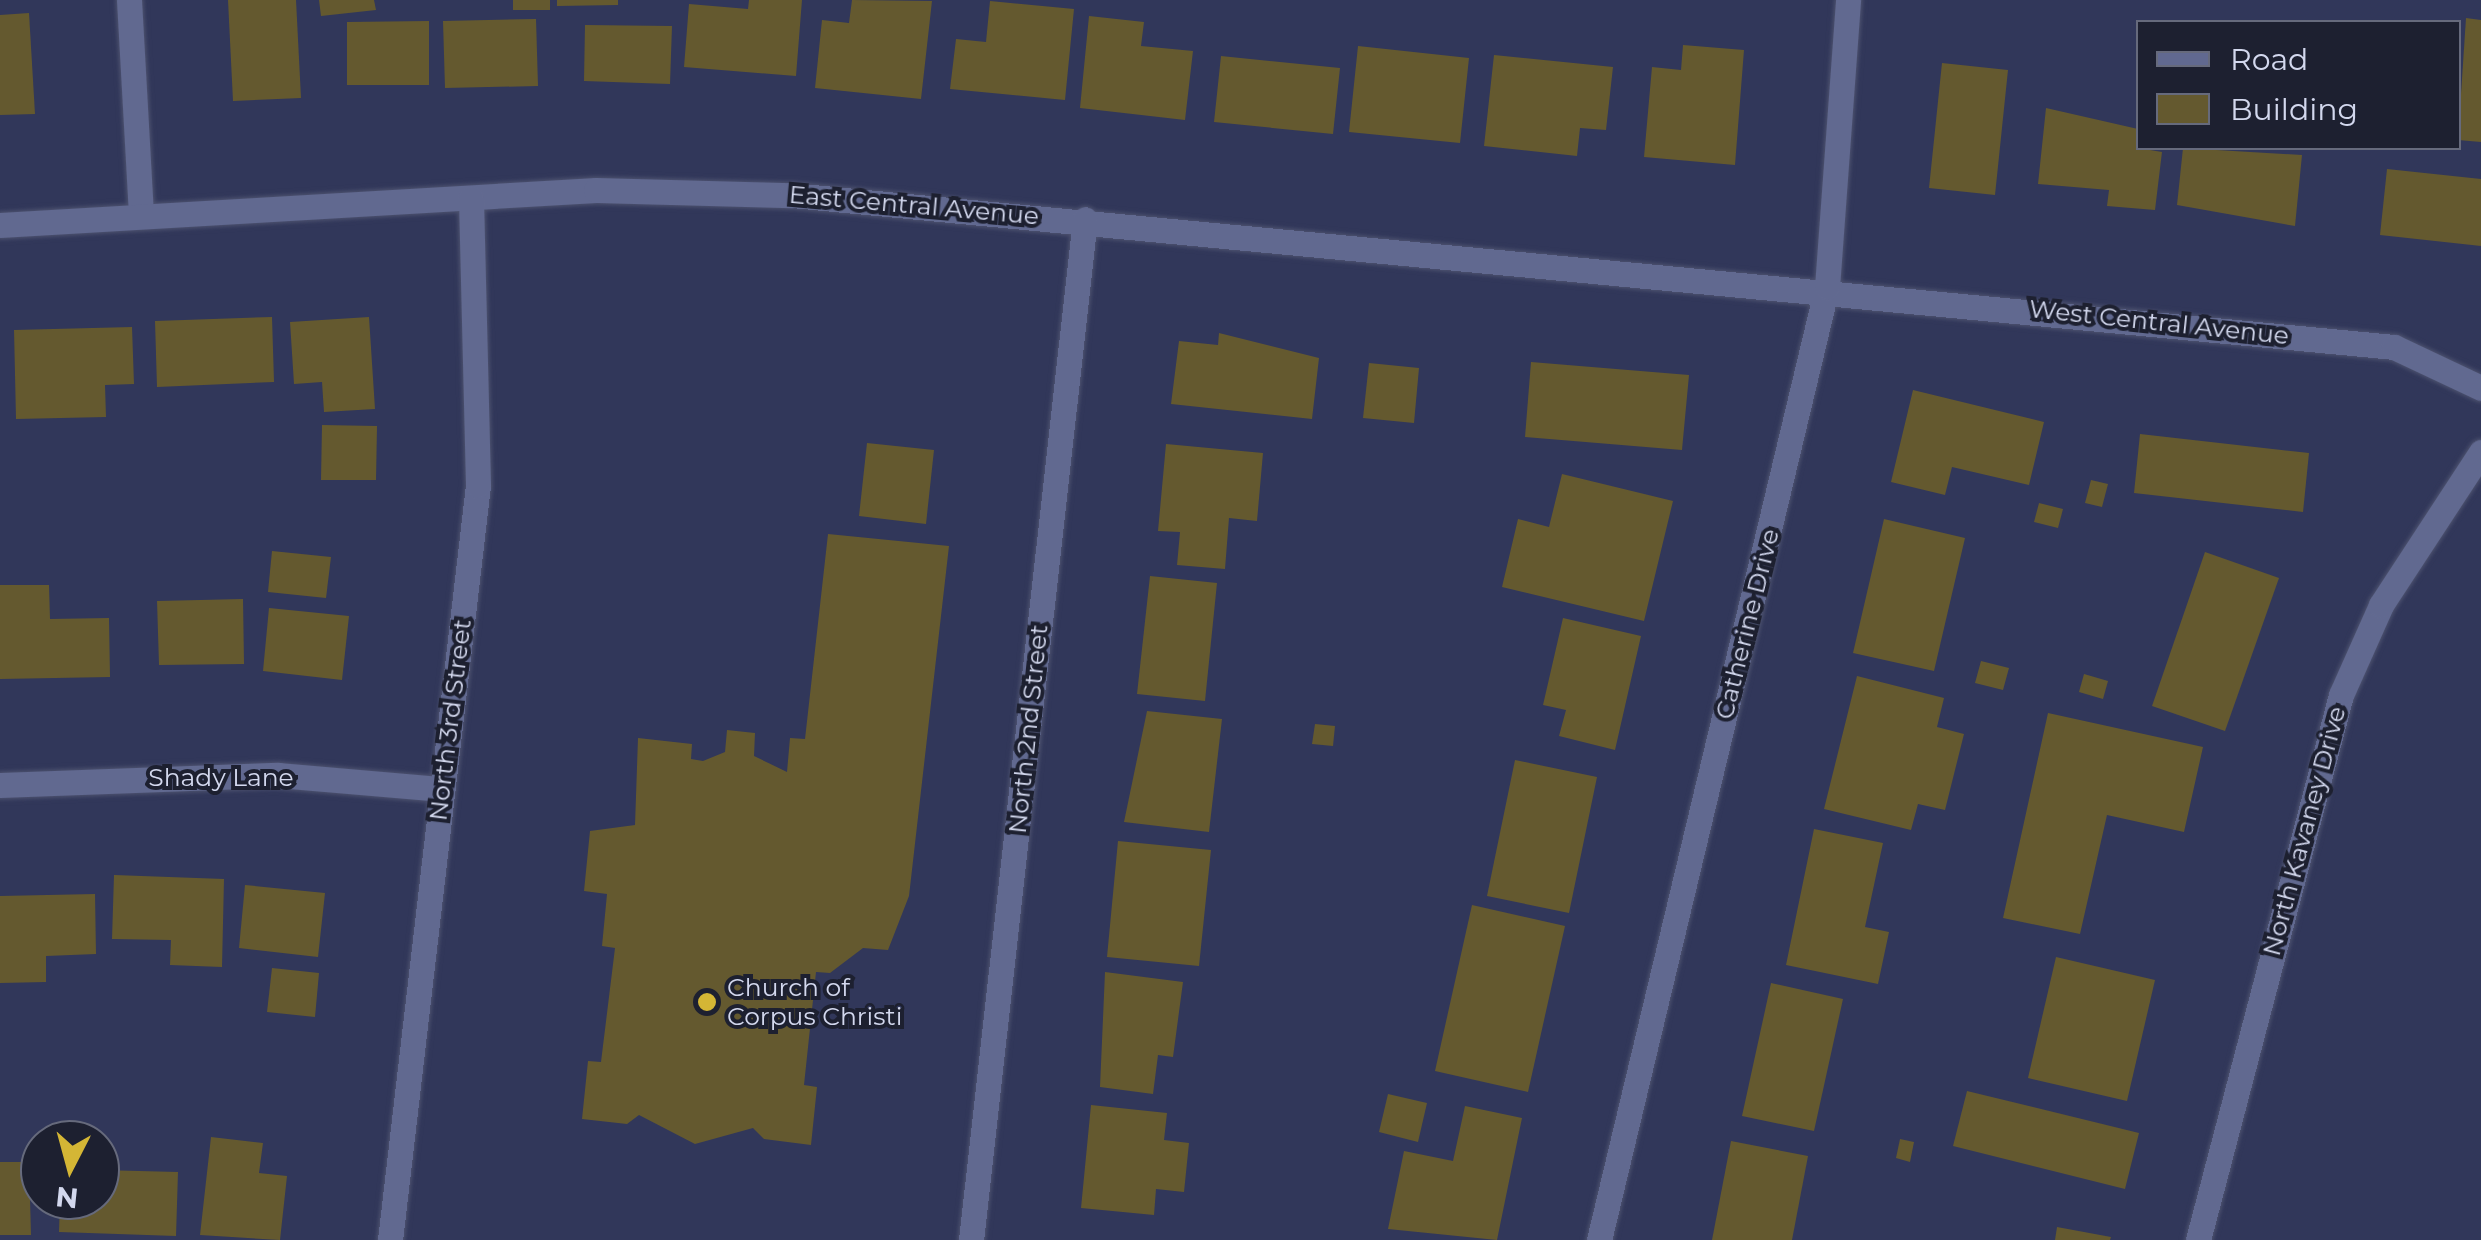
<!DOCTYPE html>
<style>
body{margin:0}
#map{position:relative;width:2481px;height:1240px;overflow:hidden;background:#31375a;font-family:Montserrat,sans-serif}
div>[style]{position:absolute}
.building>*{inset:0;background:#64592f}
.roads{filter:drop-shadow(0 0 2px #4d526f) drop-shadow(0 0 2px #4d526f)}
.street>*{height:25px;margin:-12.5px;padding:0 12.5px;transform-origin:12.5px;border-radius:12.5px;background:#616990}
.dots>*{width:28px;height:28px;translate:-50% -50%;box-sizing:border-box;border:5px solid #1d2030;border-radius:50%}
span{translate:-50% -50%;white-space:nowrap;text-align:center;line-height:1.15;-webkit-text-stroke:8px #1d2030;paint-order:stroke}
.street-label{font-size:25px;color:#d3d8ee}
.poi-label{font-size:25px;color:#d3d8ee}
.left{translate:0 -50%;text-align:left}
.legend{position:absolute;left:2136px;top:20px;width:325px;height:130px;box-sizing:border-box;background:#1d2030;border:2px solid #666a7c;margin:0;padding:12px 18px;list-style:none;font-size:30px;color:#d3d8ee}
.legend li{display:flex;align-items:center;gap:20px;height:50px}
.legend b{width:50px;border:2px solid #666a7c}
.north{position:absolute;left:20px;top:1120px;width:100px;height:100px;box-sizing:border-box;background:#1d2030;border:2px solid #666a7c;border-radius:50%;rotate:186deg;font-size:28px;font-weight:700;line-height:40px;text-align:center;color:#d3d8ee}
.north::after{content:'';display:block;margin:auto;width:35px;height:45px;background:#d4b635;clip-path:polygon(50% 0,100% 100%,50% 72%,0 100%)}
</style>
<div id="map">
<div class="building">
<div style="clip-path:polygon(228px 0,296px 0,301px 98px,233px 101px)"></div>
<div style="clip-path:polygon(319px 0,374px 0,376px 10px,321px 16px)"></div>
<div style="clip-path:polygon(513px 0,550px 0,550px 10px,513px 10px)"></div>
<div style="clip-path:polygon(557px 0,618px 0,618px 5px,557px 6px)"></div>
<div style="clip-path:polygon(749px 0,802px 0,796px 76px,684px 67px,689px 4px,748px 9px)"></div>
<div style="clip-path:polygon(852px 0,932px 1px,921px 99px,815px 88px,822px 20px,849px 23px)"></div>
<div style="clip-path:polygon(990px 1px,1074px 9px,1065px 100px,950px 89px,956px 39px,986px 42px)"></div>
<div style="clip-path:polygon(29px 13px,35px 114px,0 115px,0 15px)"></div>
<div style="clip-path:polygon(1089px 16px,1144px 22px,1141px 46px,1193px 51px,1185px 120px,1080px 108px)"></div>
<div style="clip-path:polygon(2466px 18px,2481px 20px,2481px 142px,2458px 140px)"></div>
<div style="clip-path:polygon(536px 19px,538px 86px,445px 88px,443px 21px)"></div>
<div style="clip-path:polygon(429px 21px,429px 85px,347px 85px,347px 22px)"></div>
<div style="clip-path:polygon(585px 25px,672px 26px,670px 84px,584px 81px)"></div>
<div style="clip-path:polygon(1683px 45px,1744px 50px,1735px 165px,1644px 157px,1652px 67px,1681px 70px)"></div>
<div style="clip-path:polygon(1358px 46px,1469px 58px,1460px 143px,1349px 132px)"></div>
<div style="clip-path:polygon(1494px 55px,1613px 67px,1606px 130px,1580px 128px,1577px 156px,1484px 146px)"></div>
<div style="clip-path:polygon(1221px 56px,1340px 68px,1333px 134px,1214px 122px)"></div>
<div style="clip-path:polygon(1942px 63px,2008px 70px,1995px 195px,1929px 188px)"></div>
<div style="clip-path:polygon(2046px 108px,2138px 129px,2138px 148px,2162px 152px,2155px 210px,2107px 206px,2109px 190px,2038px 184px)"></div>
<div style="clip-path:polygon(2183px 148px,2302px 155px,2295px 226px,2177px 205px)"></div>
<div style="clip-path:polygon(2387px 169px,2481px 179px,2481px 246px,2380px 235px)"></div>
<div style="clip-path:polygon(272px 317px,274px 382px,157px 387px,155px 321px)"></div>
<div style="clip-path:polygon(369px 317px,375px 409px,324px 412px,322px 382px,294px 384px,290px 322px)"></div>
<div style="clip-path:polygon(132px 327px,134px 384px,105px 385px,106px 417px,16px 419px,14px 330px)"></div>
<div style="clip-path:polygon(1219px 333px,1319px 358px,1312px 419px,1171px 404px,1179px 341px,1218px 345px)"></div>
<div style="clip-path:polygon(1531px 362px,1689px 375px,1682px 450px,1525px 437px)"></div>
<div style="clip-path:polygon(1369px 363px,1419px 368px,1414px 423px,1363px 418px)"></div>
<div style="clip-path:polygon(1913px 390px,2044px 422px,2029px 485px,1952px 467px,1945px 495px,1891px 482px)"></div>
<div style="clip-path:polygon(322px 425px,377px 426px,376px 480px,321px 480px)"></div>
<div style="clip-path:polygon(2140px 434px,2309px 453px,2303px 512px,2134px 493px)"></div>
<div style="clip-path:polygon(867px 443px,934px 450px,926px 524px,859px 516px)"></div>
<div style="clip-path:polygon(1166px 444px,1263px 453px,1257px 521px,1229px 518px,1225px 569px,1177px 565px,1180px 532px,1158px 531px)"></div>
<div style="clip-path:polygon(1562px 474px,1673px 501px,1644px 621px,1502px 587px,1518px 519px,1549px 527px)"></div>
<div style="clip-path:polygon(2091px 480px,2108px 484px,2102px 507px,2085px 503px)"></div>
<div style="clip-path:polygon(2039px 503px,2063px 509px,2058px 528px,2034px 522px)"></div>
<div style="clip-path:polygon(1884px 519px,1965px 538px,1934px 671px,1853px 653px)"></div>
<div style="clip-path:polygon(828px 534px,949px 546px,909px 896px,888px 950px,863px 948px,830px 973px,816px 972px,804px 1085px,817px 1087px,811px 1145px,764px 1139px,753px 1128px,695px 1144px,639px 1115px,627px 1124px,582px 1119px,588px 1061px,601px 1062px,615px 948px,602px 946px,607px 894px,584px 891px,590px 831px,635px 825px,638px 738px,692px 744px,691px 759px,703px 761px,725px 752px,727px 730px,755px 733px,754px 756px,787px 772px,790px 738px,805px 739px)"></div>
<div style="clip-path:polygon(272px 551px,331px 557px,326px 598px,268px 592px)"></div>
<div style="clip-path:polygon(2205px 552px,2279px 578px,2225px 731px,2152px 706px)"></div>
<div style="clip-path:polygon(1150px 576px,1217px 583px,1205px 701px,1137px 694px)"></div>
<div style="clip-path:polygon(0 585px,49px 585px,50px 619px,109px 618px,110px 677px,0 679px)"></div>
<div style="clip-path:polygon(243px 599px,244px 664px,159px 665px,157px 601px)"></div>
<div style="clip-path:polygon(269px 608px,349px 616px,342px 680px,263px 671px)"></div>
<div style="clip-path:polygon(1563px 618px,1641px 636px,1615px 750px,1559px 736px,1566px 710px,1543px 705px)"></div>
<div style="clip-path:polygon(1981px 661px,2009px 668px,2003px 690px,1975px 683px)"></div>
<div style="clip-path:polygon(2084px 674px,2108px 681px,2103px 699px,2079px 692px)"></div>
<div style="clip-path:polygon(1857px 676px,1944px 698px,1937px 727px,1964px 734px,1945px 810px,1918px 804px,1911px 830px,1824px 809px)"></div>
<div style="clip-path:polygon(1147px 711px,1222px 719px,1209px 832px,1124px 822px)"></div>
<div style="clip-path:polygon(2048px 713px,2203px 747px,2184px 832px,2107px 815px,2080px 934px,2003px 918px)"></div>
<div style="clip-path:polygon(1315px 724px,1335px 726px,1333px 746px,1312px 744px)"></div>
<div style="clip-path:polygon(1515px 760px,1597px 777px,1569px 913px,1487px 896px)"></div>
<div style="clip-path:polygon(1814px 829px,1883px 843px,1865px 927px,1889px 932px,1878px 984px,1786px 965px)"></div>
<div style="clip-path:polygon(1118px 841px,1211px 850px,1199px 966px,1107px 957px)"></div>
<div style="clip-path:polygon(114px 875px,224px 879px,222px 967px,170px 965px,171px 940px,112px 939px)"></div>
<div style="clip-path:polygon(245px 885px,325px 893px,318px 957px,239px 948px)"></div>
<div style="clip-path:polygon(95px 894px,96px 954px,46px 956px,46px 982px,0 983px,0 896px)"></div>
<div style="clip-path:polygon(1472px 905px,1565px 926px,1528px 1092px,1435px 1071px)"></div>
<div style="clip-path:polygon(2056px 957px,2155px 980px,2127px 1101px,2028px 1078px)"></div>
<div style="clip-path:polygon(272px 968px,319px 973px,315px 1017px,267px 1012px)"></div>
<div style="clip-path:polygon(1105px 972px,1183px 982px,1173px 1057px,1158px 1055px,1153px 1094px,1100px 1087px)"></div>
<div style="clip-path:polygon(1771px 983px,1843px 999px,1814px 1131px,1742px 1116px)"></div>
<div style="clip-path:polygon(1967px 1091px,2139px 1133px,2125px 1189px,1953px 1146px)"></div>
<div style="clip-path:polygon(1388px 1094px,1427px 1103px,1418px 1142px,1379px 1132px)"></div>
<div style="clip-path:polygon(1091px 1105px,1167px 1113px,1164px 1140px,1189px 1143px,1184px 1192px,1156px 1189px,1154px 1215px,1081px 1208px)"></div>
<div style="clip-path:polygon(1465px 1106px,1522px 1118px,1497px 1240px,1388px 1229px,1404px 1151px,1453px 1161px)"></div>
<div style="clip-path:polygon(211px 1137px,263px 1143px,259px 1173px,287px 1176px,280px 1240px,200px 1235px)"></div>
<div style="clip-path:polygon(1900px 1139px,1914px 1142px,1910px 1162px,1896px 1158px)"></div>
<div style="clip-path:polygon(1731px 1141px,1808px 1156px,1792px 1240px,1712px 1240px)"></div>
<div style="clip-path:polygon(0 1162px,29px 1162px,31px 1235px,0 1235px)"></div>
<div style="clip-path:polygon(100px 1170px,178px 1172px,176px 1236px,59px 1232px,60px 1200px,100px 1200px)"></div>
<div style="clip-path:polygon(2057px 1227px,2111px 1237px,2110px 1240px,2055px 1240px)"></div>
</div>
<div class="roads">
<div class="street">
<div style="left:129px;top:0;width:216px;rotate:86.8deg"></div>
<div style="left:0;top:225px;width:597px;rotate:-3.36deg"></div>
<div style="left:596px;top:190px;width:196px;rotate:1.5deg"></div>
<div style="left:792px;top:195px;width:1609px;rotate:5.42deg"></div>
<div style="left:2394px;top:347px;width:96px;rotate:25.2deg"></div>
<div style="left:0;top:785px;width:278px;rotate:-2.1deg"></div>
<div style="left:278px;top:775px;width:165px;rotate:4.9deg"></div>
<div style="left:390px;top:1240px;width:760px;rotate:-83.35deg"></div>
<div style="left:478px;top:485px;width:287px;rotate:-91.4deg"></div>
<div style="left:971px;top:1240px;width:1027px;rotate:-83.63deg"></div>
<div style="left:1599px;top:1240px;width:980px;rotate:-76.55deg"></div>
<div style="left:1827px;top:287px;width:288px;rotate:-85.8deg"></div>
<div style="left:2198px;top:1240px;width:563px;rotate:-75.3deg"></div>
<div style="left:2341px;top:695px;width:98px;rotate:-66deg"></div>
<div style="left:2381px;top:605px;width:183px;rotate:-56.8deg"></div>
</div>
</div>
<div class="dots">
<div style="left:707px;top:1002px;background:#d4b635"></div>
</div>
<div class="street-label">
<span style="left:914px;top:205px;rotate:5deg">East Central Avenue</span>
<span style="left:2159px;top:322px;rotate:6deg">West Central Avenue</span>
<span style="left:1747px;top:624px;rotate:-76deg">Catherine Drive</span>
<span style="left:450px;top:720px;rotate:-83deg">North 3rd Street</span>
<span style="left:1028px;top:729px;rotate:-84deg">North 2nd Street</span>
<span style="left:221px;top:777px">Shady Lane</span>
<span style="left:2304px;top:831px;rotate:-75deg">North Kavaney Drive</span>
</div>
<div class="poi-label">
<span class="left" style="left:727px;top:1002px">Church of<br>Corpus Christi</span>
</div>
<ul class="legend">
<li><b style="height:12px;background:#616990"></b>Road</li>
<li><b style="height:28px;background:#64592f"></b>Building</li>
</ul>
<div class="north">N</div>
</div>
